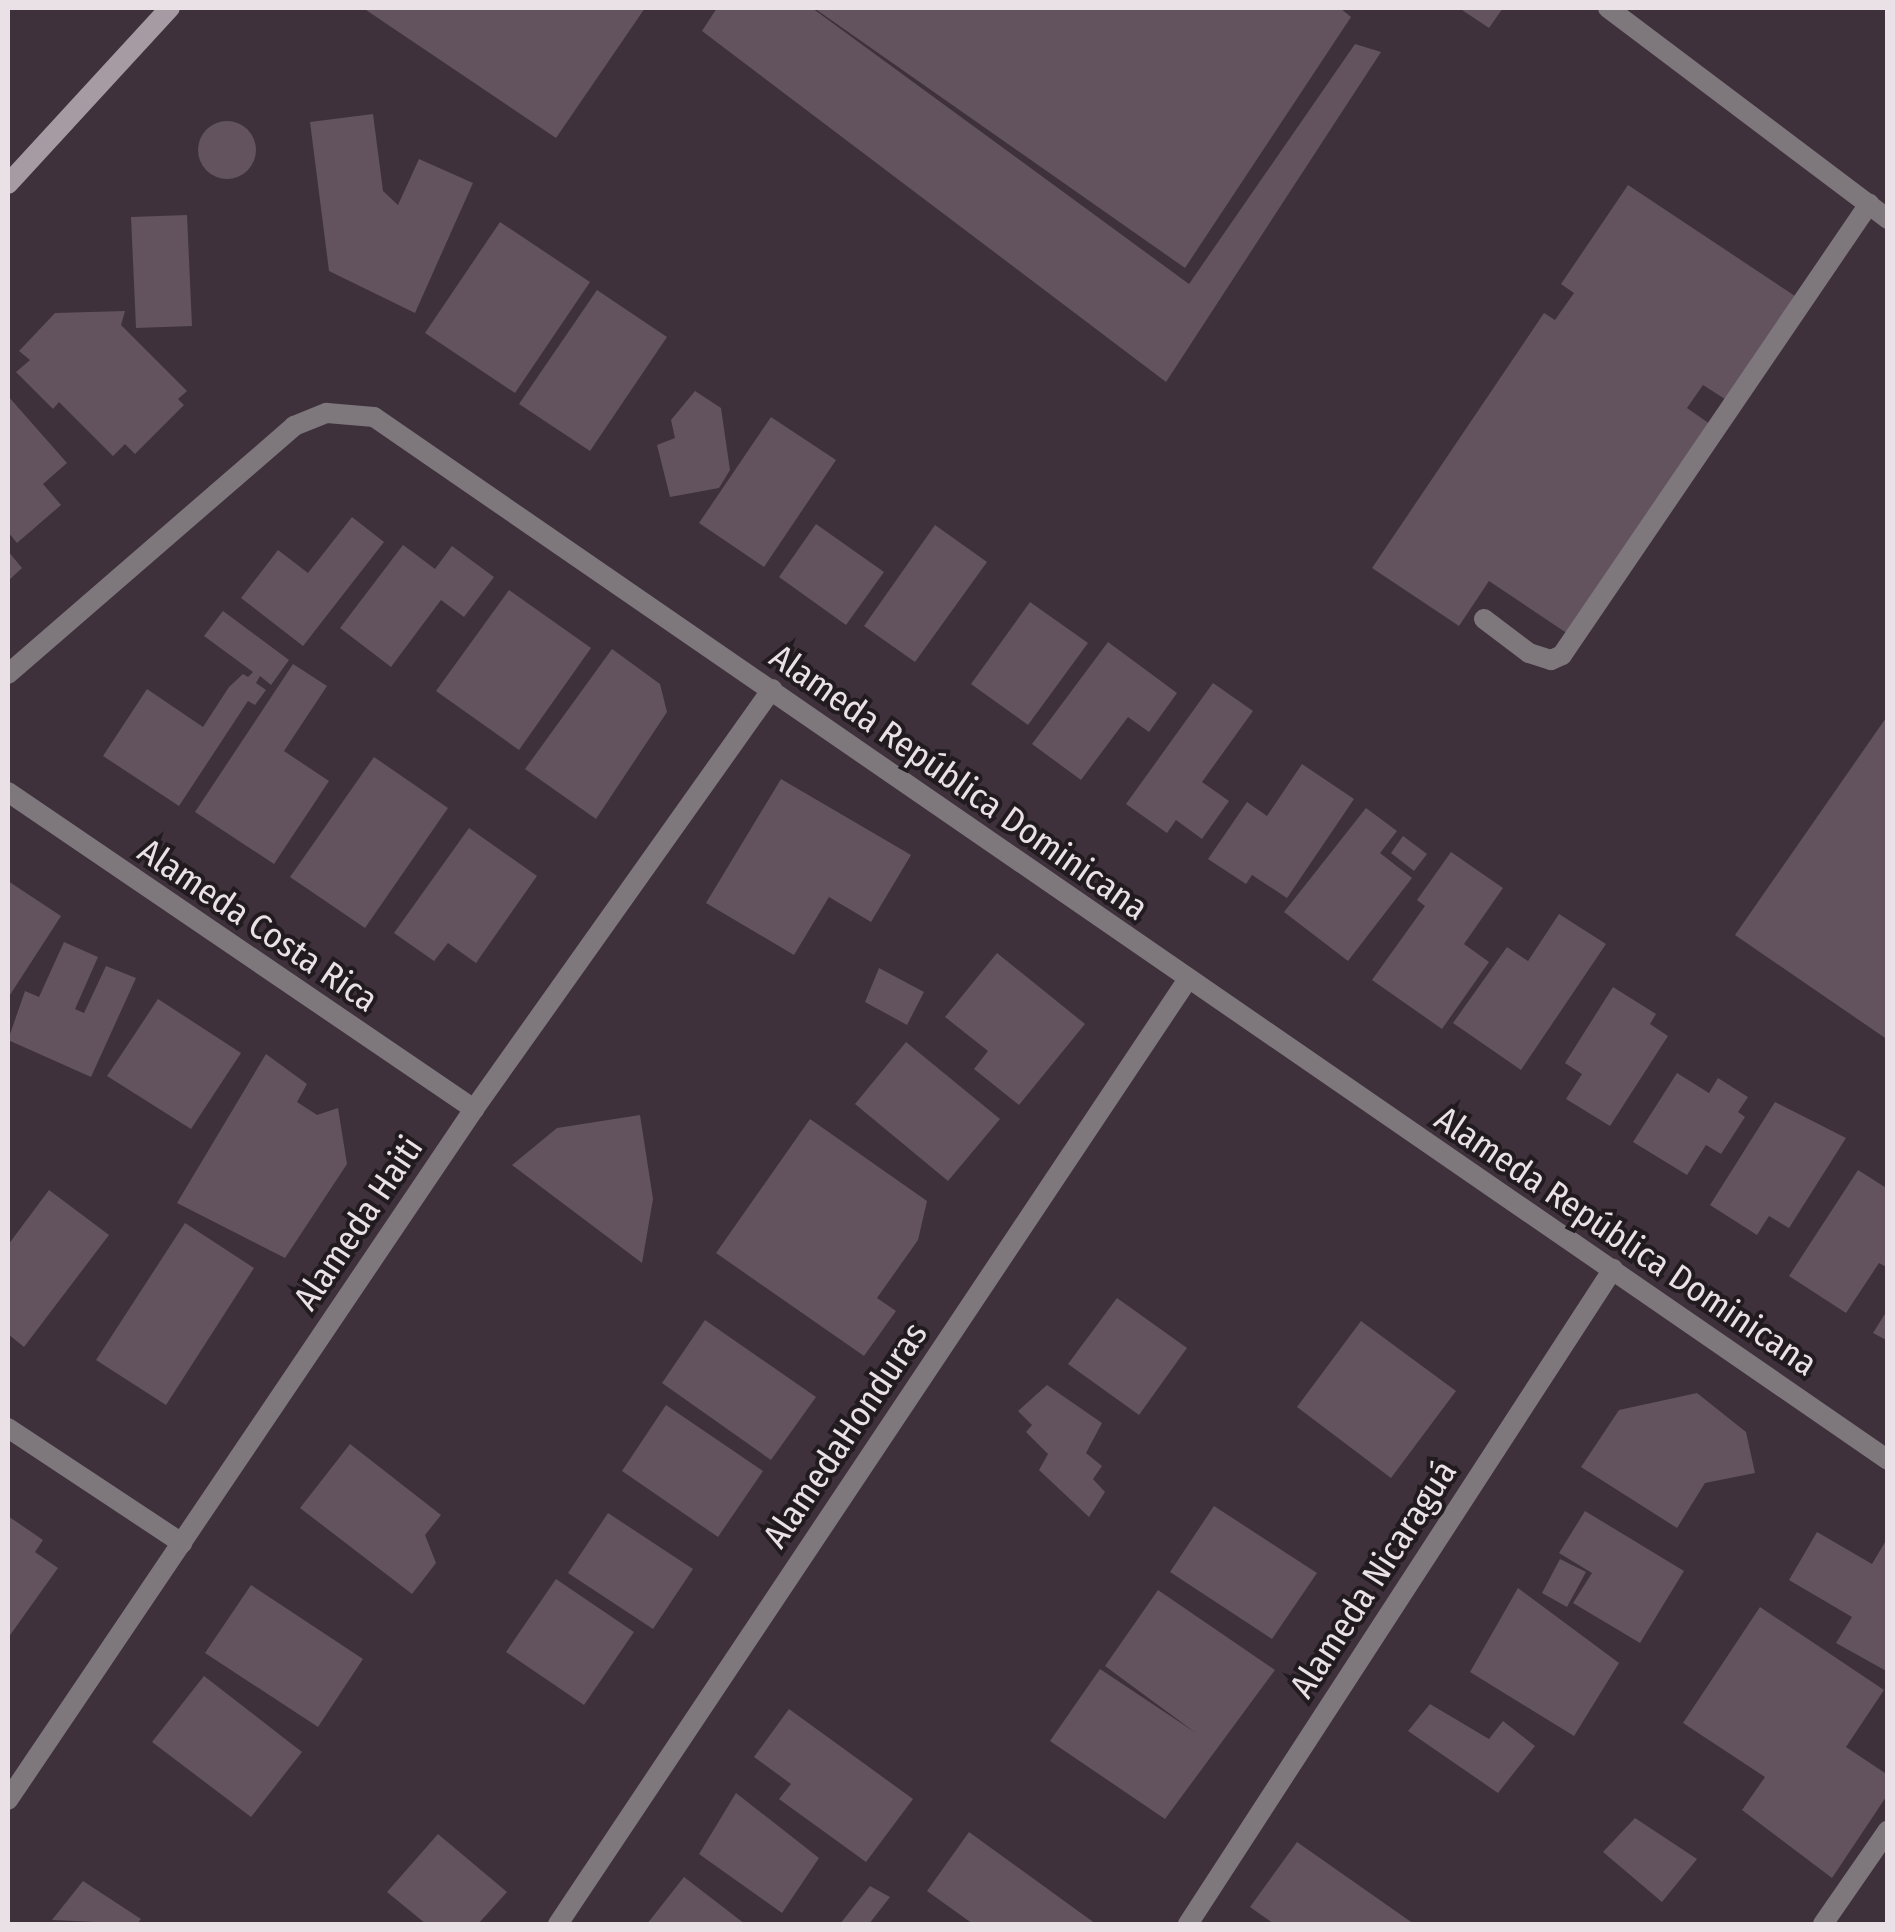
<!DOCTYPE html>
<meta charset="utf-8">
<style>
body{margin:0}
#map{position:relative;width:1895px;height:1932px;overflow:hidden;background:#3e313b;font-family:"Fira Sans Condensed",sans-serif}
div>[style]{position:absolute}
.building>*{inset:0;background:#62535e}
.round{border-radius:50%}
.lane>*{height:20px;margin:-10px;padding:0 10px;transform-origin:10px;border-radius:10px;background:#7e777c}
.street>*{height:20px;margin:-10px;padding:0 10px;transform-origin:10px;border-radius:10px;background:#7e777c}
.secondary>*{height:20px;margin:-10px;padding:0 10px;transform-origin:10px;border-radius:10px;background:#a69ba3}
span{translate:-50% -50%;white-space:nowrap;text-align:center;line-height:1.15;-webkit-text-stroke:8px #211b20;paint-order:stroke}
.street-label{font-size:35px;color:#eae1e7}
.frame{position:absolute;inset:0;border:10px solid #eae1e7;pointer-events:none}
</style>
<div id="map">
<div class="building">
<div style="clip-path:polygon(363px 8px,645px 8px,556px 138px)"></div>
<div style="clip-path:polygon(717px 8px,812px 8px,1189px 284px,1355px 44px,1381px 52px,1166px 382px,702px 31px)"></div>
<div style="clip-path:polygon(814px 8px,1340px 8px,1351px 17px,1185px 268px)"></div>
<div style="clip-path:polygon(1459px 8px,1503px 8px,1489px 28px)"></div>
<div style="clip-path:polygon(373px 114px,383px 191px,398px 205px,419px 159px,473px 183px,415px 313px,329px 271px,310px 122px)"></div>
<div class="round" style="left:198px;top:121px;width:58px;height:58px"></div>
<div style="clip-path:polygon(1628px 185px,1798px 298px,1728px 401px,1703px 385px,1687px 408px,1710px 424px,1568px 634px,1489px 581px,1459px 626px,1372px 568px,1544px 313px,1555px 320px,1574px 293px,1561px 284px)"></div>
<div style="clip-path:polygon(187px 215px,192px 326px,136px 328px,131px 217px)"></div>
<div style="clip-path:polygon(500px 222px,590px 282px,515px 393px,425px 333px)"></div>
<div style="clip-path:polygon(597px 290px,667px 337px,590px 451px,519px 404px)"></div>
<div style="clip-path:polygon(125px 311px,121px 325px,187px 391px,178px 399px,184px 405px,135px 454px,125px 444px,113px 456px,59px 402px,53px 409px,16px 372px,30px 360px,19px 351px,55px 313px)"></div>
<div style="clip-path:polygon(695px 391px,721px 408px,730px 470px,719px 488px,670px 497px,657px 445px,675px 438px,671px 420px)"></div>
<div style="clip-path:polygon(8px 396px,67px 463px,43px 484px,61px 505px,17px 543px,8px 532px)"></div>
<div style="clip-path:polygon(771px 417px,836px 460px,764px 567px,699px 523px)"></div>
<div style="clip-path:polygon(352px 517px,384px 542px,303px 646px,241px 598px,278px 550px,308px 573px)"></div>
<div style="clip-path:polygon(816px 524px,884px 572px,846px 625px,779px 577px)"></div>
<div style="clip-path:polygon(935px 525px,987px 562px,915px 662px,864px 626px)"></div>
<div style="clip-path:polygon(403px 545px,435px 569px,452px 546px,494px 577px,464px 617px,441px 600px,391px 667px,340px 628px)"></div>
<div style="clip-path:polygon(8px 551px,22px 568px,8px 581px)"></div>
<div style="clip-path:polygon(509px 590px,591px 648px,519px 750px,436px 691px)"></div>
<div style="clip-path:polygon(1030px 602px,1088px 643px,1028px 725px,971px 684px)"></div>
<div style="clip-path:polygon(223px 611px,289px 660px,271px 685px,260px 676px,256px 683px,266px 690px,255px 705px,248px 701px,179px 806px,103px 756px,147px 689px,203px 727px,229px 687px,243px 674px,248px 677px,253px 672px,204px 636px)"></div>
<div style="clip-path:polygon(1108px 642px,1177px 693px,1149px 732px,1128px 717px,1081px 780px,1032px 744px)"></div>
<div style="clip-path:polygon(612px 649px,660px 684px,667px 712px,596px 819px,525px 769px)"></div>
<div style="clip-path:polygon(293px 664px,327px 686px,284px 751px,329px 781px,274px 864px,195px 812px)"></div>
<div style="clip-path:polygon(1213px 683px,1253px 711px,1202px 782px,1229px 801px,1202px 839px,1176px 820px,1167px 833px,1126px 804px)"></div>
<div style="clip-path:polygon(1888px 715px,1888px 1040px,1735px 935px)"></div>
<div style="clip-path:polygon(374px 757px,448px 808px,365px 928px,290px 877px)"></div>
<div style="clip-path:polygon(1302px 764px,1354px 799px,1287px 898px,1252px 875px,1246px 884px,1208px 859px,1247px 802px,1267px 816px)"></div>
<div style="clip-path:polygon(781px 779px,911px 855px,871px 922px,829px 897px,794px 955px,706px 903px)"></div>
<div style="clip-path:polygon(1366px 808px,1397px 831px,1380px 853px,1412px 878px,1348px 961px,1284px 912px)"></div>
<div style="clip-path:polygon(469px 828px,537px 876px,476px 963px,448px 943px,434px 961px,394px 933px)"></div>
<div style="clip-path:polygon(1403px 836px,1427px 854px,1414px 871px,1391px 853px)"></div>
<div style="clip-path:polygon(1451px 852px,1503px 888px,1464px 944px,1489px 962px,1442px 1029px,1372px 980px,1425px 906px,1417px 900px)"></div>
<div style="clip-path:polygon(8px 881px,61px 916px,8px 998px)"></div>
<div style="clip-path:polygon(1559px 914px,1606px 944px,1521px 1070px,1453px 1023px,1507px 947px,1528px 961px)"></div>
<div style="clip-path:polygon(64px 942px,98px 957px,75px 1009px,84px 1013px,106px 966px,136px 978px,91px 1077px,8px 1040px,25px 991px,39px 997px)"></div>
<div style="clip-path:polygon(997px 953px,1085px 1024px,1019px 1105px,974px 1069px,988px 1051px,945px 1017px)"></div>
<div style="clip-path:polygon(879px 968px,924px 992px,907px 1025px,865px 1002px)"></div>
<div style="clip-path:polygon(1613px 987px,1656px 1014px,1650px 1024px,1668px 1036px,1610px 1126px,1566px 1099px,1582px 1074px,1565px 1063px)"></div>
<div style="clip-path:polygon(158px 999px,241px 1053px,191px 1129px,107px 1076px)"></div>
<div style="clip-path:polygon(906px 1042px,1000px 1119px,948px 1181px,855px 1104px)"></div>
<div style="clip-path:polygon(266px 1054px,307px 1084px,297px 1102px,317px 1115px,338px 1108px,347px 1164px,285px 1258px,177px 1203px)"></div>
<div style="clip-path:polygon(1677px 1073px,1709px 1093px,1718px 1078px,1748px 1097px,1738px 1112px,1745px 1117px,1721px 1154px,1706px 1145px,1687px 1175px,1633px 1142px)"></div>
<div style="clip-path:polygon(1775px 1102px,1846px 1138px,1789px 1228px,1769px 1216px,1757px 1235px,1710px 1205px)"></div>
<div style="clip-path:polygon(640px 1115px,653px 1199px,642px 1263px,512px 1165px,557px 1128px)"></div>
<div style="clip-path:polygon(810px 1119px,927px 1201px,918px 1240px,877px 1298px,896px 1311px,864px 1356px,716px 1253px)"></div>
<div style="clip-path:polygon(1858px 1170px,1888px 1189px,1888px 1268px,1879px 1263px,1846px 1313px,1789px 1276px)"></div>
<div style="clip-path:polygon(49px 1190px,109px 1235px,24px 1347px,8px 1334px,8px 1245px)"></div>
<div style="clip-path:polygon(185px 1223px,254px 1268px,166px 1405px,96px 1360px)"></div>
<div style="clip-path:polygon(1117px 1298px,1187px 1348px,1139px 1415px,1068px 1364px)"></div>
<div style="clip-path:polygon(1888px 1309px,1888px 1341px,1873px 1333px)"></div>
<div style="clip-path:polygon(705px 1320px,816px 1397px,771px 1460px,662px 1383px)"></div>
<div style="clip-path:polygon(1361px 1321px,1456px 1391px,1391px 1478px,1297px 1407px)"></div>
<div style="clip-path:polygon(1047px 1385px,1102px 1423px,1086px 1453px,1102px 1466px,1093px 1479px,1105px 1492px,1089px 1517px,1039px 1470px,1048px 1454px,1026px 1432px,1032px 1425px,1018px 1411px)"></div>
<div style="clip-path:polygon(1697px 1393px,1746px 1432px,1755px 1473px,1705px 1483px,1677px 1528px,1581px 1467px,1619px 1410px)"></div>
<div style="clip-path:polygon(666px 1405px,763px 1471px,718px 1537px,622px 1471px)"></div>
<div style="clip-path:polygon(350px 1444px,441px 1515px,425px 1535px,436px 1563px,412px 1594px,300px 1508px)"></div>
<div style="clip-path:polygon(1214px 1506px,1317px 1573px,1272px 1639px,1170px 1572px)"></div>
<div style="clip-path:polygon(1585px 1511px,1684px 1571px,1640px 1643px,1573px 1603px,1592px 1573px,1559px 1553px)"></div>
<div style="clip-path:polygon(608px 1513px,693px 1569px,653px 1629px,568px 1573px)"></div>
<div style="clip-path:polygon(8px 1516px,43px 1540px,35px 1552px,58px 1568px,8px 1638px)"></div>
<div style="clip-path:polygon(1817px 1532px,1872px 1564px,1888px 1537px,1888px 1672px,1836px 1643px,1852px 1617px,1789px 1580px)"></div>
<div style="clip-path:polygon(1560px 1559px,1586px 1572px,1567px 1607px,1542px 1593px)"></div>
<div style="clip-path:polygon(556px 1579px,634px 1632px,584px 1705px,506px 1652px)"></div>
<div style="clip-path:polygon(251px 1585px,363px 1659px,318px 1727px,205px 1653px)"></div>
<div style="clip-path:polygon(1518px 1588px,1619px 1663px,1574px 1736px,1470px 1672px)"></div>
<div style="clip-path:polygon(1158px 1590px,1275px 1670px,1165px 1819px,1050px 1741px,1100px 1669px,1196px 1733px,1105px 1666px)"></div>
<div style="clip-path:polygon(1760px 1607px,1884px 1690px,1846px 1747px,1888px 1775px,1888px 1794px,1832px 1878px,1742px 1810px,1765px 1777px,1683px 1723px)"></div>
<div style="clip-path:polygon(204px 1676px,302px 1752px,251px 1817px,152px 1742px)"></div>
<div style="clip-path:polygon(1430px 1704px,1489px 1739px,1503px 1721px,1535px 1746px,1498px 1793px,1408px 1731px)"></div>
<div style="clip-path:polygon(789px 1709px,913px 1799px,866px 1862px,779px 1799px,791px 1784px,754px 1757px)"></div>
<div style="clip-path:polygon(736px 1793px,819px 1858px,782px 1913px,699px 1854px)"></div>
<div style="clip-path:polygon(1635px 1818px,1697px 1859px,1662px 1902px,1603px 1852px)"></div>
<div style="clip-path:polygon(969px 1832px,1096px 1924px,973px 1924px,927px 1891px)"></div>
<div style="clip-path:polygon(438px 1834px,507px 1892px,478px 1924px,426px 1924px,387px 1892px)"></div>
<div style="clip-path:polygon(1297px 1842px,1414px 1924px,1274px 1924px,1250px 1907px)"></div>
<div style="clip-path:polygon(684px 1877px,745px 1924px,647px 1924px)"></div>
<div style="clip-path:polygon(83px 1881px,141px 1919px,137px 1924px,52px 1920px)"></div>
<div style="clip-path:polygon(870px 1886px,890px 1897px,869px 1924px,840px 1924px)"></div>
</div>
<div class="lane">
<div style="left:1484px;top:619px;width:56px;rotate:37.1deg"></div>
<div style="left:1529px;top:653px;width:23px;rotate:18deg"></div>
<div style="left:1551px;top:660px;width:12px;rotate:-24deg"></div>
<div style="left:1562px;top:655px;width:546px;rotate:-55.76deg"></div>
</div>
<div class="street">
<div style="left:1608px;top:8px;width:351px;rotate:37deg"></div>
<div style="left:8px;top:674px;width:379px;rotate:-40.9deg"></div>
<div style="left:294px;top:426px;width:35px;rotate:-22deg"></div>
<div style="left:327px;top:413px;width:47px;rotate:4.9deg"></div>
<div style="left:374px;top:417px;width:1838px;rotate:34.56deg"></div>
<div style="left:8px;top:792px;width:564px;rotate:34.23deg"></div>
<div style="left:8px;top:1428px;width:209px;rotate:33.5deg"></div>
<div style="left:8px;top:1800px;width:833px;rotate:-56deg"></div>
<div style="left:474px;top:1109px;width:515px;rotate:-54.64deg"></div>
<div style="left:558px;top:1924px;width:1132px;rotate:-56.31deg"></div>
<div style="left:1188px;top:1924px;width:781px;rotate:-57.02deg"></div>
<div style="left:1823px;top:1924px;width:114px;rotate:-55.3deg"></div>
</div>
<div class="secondary">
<div style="left:8px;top:184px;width:239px;rotate:-47.4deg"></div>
</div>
<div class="street-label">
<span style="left:959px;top:782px;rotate:35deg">Alameda República Dominicana</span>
<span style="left:258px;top:925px;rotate:34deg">Alameda Costa Rica</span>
<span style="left:358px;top:1223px;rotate:-56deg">Alameda Haiti</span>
<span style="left:1626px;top:1241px;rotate:34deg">Alameda República Dominicana</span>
<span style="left:845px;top:1435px;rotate:-56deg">AlamedaHonduras</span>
<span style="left:1373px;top:1579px;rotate:-57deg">Alameda Nicaraguá</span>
</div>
<div class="frame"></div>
</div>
